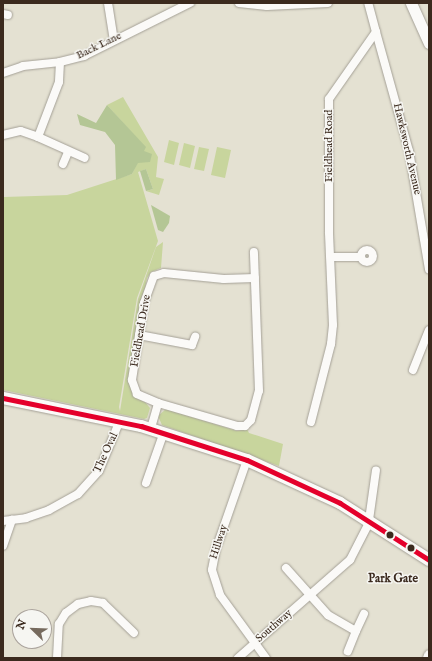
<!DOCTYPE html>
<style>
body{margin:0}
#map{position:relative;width:432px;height:661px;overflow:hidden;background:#e4e1d2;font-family:"IM FELL English",serif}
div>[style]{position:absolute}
.green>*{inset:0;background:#c8d59d}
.forest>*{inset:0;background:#b4c695}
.roads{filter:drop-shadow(0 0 1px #a4a096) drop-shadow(0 0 1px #a4a096)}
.street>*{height:8px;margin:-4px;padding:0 4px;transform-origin:4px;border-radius:4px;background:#fbfaf8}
.street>.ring{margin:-4px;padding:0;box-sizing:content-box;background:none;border:8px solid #fbfaf8;border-radius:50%}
.secondary>*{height:11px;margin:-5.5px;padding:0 5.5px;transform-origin:5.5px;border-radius:5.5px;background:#fbfaf8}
.primary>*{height:12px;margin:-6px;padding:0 6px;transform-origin:6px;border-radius:6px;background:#fbfaf8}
.bus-1>*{height:5px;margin:-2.5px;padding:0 2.5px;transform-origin:2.5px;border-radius:2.5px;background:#e4002b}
.dots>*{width:11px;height:11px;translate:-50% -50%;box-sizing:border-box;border:2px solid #f6f6f2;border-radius:50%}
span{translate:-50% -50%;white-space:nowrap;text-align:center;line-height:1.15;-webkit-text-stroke:3px #f6f6f2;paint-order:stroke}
.street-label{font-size:11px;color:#3b2a1e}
.neighbourhood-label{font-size:12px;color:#3b2a1e;font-weight:700}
.frame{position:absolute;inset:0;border:4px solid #3b2a1e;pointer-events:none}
.north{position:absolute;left:12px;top:609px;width:40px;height:40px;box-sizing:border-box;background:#f6f6f2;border:1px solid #aba49d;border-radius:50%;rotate:293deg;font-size:11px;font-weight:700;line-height:16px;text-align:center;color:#3b2a1e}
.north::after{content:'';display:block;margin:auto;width:14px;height:18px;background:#766a5d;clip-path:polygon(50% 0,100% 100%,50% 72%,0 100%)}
</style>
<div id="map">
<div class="green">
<div style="clip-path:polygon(123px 97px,158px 157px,156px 177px,164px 179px,159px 195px,146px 191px,153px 189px,146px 169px,138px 172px,158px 241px,137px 298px,119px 407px,120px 411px,138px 299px,156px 247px,163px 242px,161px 268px,151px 272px,147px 278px,129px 379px,133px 395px,145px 402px,150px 408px,147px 418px,144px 419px,3px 390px,3px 194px,4px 197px,67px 195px,132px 174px,145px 147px,107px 105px)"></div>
<div style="clip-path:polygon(169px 140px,179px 143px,174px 165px,164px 162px)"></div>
<div style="clip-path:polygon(184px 143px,195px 146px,190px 168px,179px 165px)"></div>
<div style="clip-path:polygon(199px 147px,209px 149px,204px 171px,194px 169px)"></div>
<div style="clip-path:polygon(217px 147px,231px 150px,225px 178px,211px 175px)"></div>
<div style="clip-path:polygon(166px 409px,237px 431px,247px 429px,249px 433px,283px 444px,279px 466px,162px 425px,158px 416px)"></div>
</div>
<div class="forest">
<div style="clip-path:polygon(107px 105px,146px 147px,144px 151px,152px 154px,150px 162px,138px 163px,132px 174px,116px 180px,115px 145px,105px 132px,80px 125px,77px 114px,96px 123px)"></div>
<div style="clip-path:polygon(146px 169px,153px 189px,146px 191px,140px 171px)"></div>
<div style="clip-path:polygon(151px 205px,170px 216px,169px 223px,163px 232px,158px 230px)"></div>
</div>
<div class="roads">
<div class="street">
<div style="left:108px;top:3px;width:36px;rotate:81deg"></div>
<div style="left:239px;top:3px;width:28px;rotate:6deg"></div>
<div style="left:267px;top:6px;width:61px;rotate:-2.8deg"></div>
<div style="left:3px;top:14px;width:5px;rotate:11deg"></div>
<div style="left:376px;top:32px;width:123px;rotate:74.5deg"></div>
<div style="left:409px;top:151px;width:120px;rotate:80.4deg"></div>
<div style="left:60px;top:62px;width:20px;rotate:93deg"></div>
<div style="left:59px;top:82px;width:59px;rotate:110.9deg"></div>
<div style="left:38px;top:137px;width:51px;rotate:24.1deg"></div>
<div style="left:3px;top:73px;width:21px;rotate:-19deg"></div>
<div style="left:23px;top:66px;width:37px;rotate:-6deg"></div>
<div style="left:60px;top:62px;width:25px;rotate:-14deg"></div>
<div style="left:84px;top:56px;width:119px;rotate:-26.6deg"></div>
<div style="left:3px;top:135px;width:18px;rotate:-13deg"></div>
<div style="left:21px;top:131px;width:18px;rotate:19deg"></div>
<div style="left:63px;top:164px;width:13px;rotate:-67deg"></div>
<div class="ring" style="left:361px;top:250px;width:4px;height:4px"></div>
<div style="left:331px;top:257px;width:30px"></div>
<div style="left:139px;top:335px;width:54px;rotate:10.7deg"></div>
<div style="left:192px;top:345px;width:9px;rotate:-69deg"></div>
<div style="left:413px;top:370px;width:43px;rotate:-68.2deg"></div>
<div style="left:158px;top:403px;width:23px;rotate:-157deg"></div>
<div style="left:137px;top:394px;width:15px;rotate:-110deg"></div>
<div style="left:132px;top:380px;width:78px;rotate:-81.1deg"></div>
<div style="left:144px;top:303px;width:29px;rotate:-70deg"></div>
<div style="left:154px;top:276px;width:10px;rotate:-17deg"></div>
<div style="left:164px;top:273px;width:60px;rotate:5.7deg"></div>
<div style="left:224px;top:279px;width:31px;rotate:-2deg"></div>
<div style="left:311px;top:422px;width:81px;rotate:-75.6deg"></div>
<div style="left:331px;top:344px;width:19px;rotate:-84deg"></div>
<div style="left:333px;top:325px;width:93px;rotate:-92.5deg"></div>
<div style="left:329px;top:232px;width:133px;rotate:-90deg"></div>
<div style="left:329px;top:99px;width:82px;rotate:-55deg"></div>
<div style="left:376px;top:32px;width:30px;rotate:-105deg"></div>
<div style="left:151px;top:428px;width:26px;rotate:-74deg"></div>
<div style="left:158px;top:403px;width:82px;rotate:16.2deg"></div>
<div style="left:237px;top:426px;width:8px"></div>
<div style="left:245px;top:426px;width:8px;rotate:-45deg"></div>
<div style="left:251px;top:420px;width:30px;rotate:-75deg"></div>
<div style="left:259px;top:391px;width:139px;rotate:-92.1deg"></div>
<div style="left:247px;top:460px;width:94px;rotate:109.2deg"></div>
<div style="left:216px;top:549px;width:21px;rotate:101deg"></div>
<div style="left:212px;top:570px;width:26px;rotate:72deg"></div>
<div style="left:220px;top:595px;width:78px;rotate:53.9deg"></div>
<div style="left:146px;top:483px;width:54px;rotate:-70.6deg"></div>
<div style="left:369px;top:520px;width:50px;rotate:-82deg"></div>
<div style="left:3px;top:521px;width:23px;rotate:-7deg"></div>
<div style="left:26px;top:518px;width:24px;rotate:-19deg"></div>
<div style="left:49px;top:510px;width:33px;rotate:-29deg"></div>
<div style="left:78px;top:494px;width:31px;rotate:-48deg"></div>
<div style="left:99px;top:471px;width:55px;rotate:-67.6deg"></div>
<div style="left:3px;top:546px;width:28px;rotate:-71deg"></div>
<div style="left:286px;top:568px;width:63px;rotate:48.2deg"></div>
<div style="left:328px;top:615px;width:32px;rotate:30deg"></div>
<div style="left:356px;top:631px;width:22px;rotate:112deg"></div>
<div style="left:356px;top:631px;width:19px;rotate:-65deg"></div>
<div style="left:57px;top:658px;width:34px;rotate:-87deg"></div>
<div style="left:59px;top:624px;width:13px;rotate:-58deg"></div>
<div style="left:66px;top:613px;width:15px;rotate:-37deg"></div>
<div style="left:78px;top:604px;width:13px;rotate:-13deg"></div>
<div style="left:91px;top:601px;width:12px;rotate:9deg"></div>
<div style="left:103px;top:603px;width:43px;rotate:44.1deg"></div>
<div style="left:238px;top:658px;width:149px;rotate:-41.2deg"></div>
<div style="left:350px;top:560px;width:44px;rotate:-62.9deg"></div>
</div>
<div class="secondary">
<div style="left:411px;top:3px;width:44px;rotate:65.8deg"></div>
<div style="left:428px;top:658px;width:3px;rotate:-72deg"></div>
</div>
<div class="primary">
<div style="left:3px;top:398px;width:141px;rotate:11.5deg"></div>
<div style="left:141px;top:426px;width:111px;rotate:17.8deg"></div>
<div style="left:247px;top:460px;width:102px;rotate:24.8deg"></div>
<div style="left:340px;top:503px;width:106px;rotate:32.6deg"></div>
</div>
</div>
<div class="bus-1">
<div style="left:3px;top:398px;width:141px;rotate:11.5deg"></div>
<div style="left:141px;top:426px;width:111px;rotate:17.8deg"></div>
<div style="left:247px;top:460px;width:102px;rotate:24.8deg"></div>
<div style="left:340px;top:503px;width:106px;rotate:32.6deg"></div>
</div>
<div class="dots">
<div style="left:390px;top:535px;background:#3b2a1e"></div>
<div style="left:411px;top:548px;background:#3b2a1e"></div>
</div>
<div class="street-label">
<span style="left:99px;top:46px;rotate:-26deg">Back Lane</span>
<span style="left:329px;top:146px;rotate:-90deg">Fieldhead Road</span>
<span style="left:407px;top:149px;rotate:77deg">Hawksworth Avenue</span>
<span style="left:141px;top:331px;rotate:-80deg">Fieldhead Drive</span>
<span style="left:106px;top:453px;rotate:-65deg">The Oval</span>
<span style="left:219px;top:542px;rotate:-72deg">Hillway</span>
<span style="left:274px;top:626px;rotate:-41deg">Southway</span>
</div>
<div class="neighbourhood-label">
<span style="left:393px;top:579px">Park Gate</span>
</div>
<div class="frame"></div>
<div class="north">N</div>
</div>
